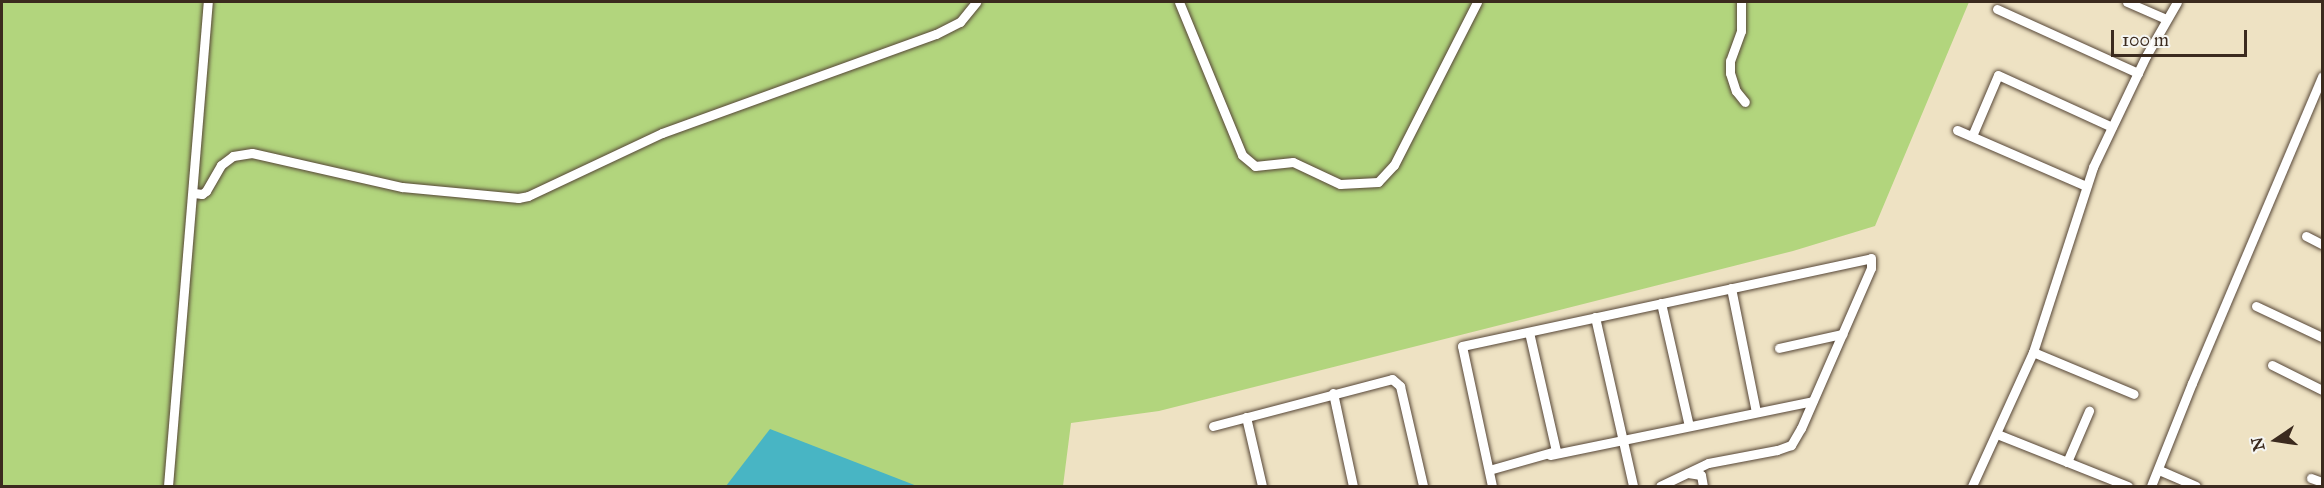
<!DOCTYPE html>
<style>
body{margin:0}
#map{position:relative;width:2324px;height:488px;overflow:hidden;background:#eee2c3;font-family:"IM FELL Great Primer",serif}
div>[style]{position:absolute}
.green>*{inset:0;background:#b2d57d}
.water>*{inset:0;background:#48b5c4}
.roads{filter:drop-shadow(0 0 2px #564637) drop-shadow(0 0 2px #564637)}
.minor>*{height:9px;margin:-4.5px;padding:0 4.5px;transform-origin:4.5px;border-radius:4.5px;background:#fff}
span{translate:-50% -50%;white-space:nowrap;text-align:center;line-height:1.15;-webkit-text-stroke:6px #f6f6f2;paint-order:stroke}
.frame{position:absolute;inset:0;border:3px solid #3b2a1e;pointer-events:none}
.north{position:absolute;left:2246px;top:410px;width:60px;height:60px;-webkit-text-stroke:4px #f6f6f2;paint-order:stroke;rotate:257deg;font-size:16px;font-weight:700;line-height:24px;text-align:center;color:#3b2a1e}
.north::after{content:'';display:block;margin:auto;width:21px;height:27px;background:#3b2a1e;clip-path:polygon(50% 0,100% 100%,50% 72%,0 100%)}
.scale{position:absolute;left:2111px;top:30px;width:136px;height:27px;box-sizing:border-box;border:3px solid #3b2a1e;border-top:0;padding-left:8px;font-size:18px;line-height:21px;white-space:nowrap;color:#3b2a1e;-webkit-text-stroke:4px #f6f6f2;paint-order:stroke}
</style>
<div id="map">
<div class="green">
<div style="clip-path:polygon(2px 2px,1969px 2px,1875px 226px,1793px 251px,1159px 411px,1071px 423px,1063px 486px,2px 486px)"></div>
</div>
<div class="water">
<div style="clip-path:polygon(770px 429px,917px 486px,726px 486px)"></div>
</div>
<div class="roads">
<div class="minor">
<div style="left:1179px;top:2px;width:165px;rotate:67.6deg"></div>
<div style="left:1242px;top:155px;width:17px;rotate:40deg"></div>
<div style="left:1255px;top:166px;width:38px;rotate:-6deg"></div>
<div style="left:1293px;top:162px;width:52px;rotate:25.1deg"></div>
<div style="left:1340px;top:184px;width:38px;rotate:-3deg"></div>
<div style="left:1378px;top:182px;width:23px;rotate:-47deg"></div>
<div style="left:1394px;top:165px;width:183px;rotate:-63deg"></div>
<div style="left:1741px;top:2px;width:29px;rotate:90deg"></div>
<div style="left:1741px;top:31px;width:32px;rotate:110deg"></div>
<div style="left:1730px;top:61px;width:12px;rotate:90deg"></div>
<div style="left:1730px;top:73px;width:19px;rotate:72deg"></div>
<div style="left:1736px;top:91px;width:14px;rotate:51deg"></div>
<div style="left:2127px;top:2px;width:43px;rotate:23.6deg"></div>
<div style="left:1997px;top:9px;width:155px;rotate:24.4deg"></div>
<div style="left:1957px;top:130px;width:141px;rotate:23.5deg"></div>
<div style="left:1972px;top:136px;width:66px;rotate:-66.9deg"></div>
<div style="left:1998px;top:75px;width:125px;rotate:24.5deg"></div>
<div style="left:194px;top:193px;width:8px;rotate:7deg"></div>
<div style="left:202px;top:194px;width:5px;rotate:-37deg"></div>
<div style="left:206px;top:191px;width:30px;rotate:-60deg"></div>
<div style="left:221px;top:165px;width:15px;rotate:-37deg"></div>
<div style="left:233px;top:156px;width:19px;rotate:-9deg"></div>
<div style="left:252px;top:153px;width:154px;rotate:12.8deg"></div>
<div style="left:402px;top:187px;width:117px;rotate:5.4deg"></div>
<div style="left:518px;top:198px;width:10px;rotate:-11deg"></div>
<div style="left:528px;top:196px;width:148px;rotate:-25.2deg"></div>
<div style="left:662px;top:133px;width:291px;rotate:-19.9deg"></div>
<div style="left:936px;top:34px;width:27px;rotate:-27deg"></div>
<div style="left:960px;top:22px;width:26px;rotate:-51deg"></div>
<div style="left:2306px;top:236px;width:18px;rotate:27deg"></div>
<div style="left:1731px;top:288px;width:126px;rotate:78.6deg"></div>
<div style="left:1661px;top:303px;width:126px;rotate:77.2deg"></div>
<div style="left:2256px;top:306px;width:73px;rotate:25.2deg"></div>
<div style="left:1595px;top:317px;width:173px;rotate:77.3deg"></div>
<div style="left:1779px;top:348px;width:65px;rotate:-12.5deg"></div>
<div style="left:2033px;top:352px;width:109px;rotate:22.6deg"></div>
<div style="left:2272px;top:365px;width:56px;rotate:26.6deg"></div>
<div style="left:1333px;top:393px;width:95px;rotate:77.9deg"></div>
<div style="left:1246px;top:417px;width:71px;rotate:76.9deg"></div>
<div style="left:1213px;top:426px;width:185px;rotate:-14.7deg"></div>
<div style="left:1392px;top:379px;width:11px;rotate:41deg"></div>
<div style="left:1400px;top:386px;width:103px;rotate:77deg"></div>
<div style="left:1997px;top:434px;width:141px;rotate:21.7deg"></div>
<div style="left:1550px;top:455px;width:268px;rotate:-11.6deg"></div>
<div style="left:2067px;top:462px;width:56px;rotate:-66.7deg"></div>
<div style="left:1489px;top:470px;width:70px;rotate:-15.8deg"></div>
<div style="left:1556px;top:451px;width:122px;rotate:-102.8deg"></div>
<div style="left:2159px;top:470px;width:40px;rotate:23.4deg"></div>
<div style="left:1688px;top:473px;width:13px;rotate:9deg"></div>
<div style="left:1701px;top:475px;width:11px;rotate:80deg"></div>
<div style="left:2311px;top:478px;width:12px;rotate:20deg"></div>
<div style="left:168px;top:486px;width:486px;rotate:-85.3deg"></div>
<div style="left:1492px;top:486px;width:143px;rotate:-102.1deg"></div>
<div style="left:1462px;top:346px;width:418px;rotate:-12.1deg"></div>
<div style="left:1871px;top:258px;width:10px;rotate:90deg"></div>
<div style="left:1871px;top:268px;width:175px;rotate:113.6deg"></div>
<div style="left:1801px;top:428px;width:20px;rotate:120deg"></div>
<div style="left:1791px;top:445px;width:15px;rotate:160deg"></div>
<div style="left:1777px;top:450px;width:70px;rotate:169.3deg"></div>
<div style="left:1708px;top:463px;width:53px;rotate:154.4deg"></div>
<div style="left:1972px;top:486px;width:147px;rotate:-65.5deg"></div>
<div style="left:2033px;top:352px;width:194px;rotate:-72deg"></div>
<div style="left:2093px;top:167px;width:123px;rotate:-64.5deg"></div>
<div style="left:2146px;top:56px;width:62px;rotate:-60.1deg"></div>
<div style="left:2151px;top:486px;width:111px;rotate:-68.3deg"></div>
<div style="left:2192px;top:383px;width:333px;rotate:-67deg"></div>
</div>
</div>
<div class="frame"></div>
<div class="north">N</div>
<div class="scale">100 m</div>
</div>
